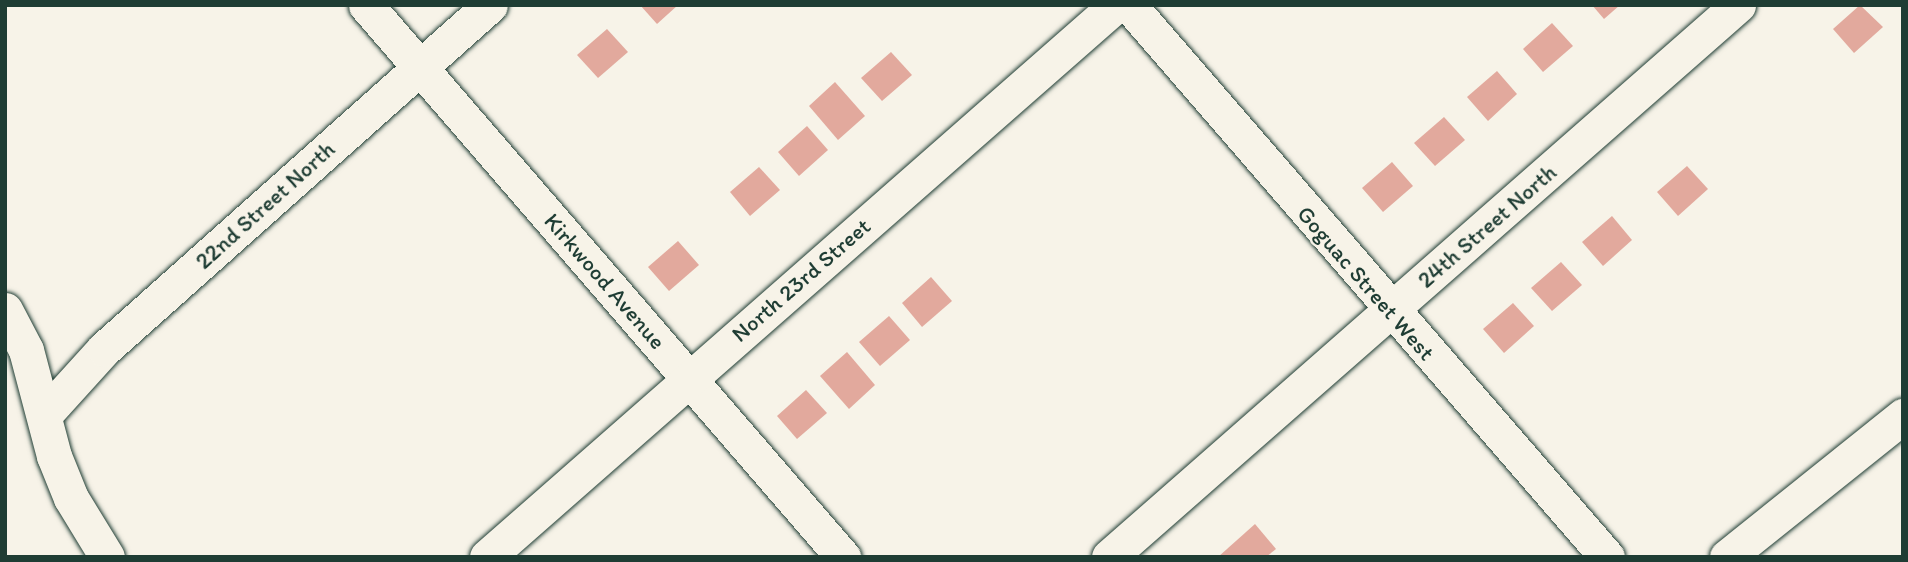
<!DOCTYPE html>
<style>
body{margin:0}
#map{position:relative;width:1908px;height:562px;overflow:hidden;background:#f7f3e8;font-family:Itim,sans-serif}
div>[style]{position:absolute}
.building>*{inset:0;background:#e2a99d}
.roads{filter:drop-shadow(0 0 2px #1f3d34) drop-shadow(0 0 2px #1f3d34)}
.minor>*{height:35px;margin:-17.5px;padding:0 17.5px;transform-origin:17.5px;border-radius:17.5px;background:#f7f3e8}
span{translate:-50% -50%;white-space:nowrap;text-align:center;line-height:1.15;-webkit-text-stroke:5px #f7f3e8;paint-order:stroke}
.street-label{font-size:23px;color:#1f3d34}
.frame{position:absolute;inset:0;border:7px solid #1f3d34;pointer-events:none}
</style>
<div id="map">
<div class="building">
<div style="clip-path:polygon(640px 5px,678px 5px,657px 24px)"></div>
<div style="clip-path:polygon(1592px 5px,1620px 5px,1604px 19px)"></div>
<div style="clip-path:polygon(1860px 5px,1883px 27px,1854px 53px,1833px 29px)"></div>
<div style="clip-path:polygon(1552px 23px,1573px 46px,1543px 72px,1523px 49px)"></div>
<div style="clip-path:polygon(607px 29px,628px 52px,598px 78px,577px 55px)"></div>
<div style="clip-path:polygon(891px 52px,912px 75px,882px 101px,861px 78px)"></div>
<div style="clip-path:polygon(1497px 71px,1517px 94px,1488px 121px,1467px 97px)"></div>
<div style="clip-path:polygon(835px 82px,865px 116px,838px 140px,809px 106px)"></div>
<div style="clip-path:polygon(1444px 117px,1465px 140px,1435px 166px,1414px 143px)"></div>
<div style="clip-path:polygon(807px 126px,828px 150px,799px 176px,778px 152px)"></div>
<div style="clip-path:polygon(1392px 162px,1413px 186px,1383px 212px,1362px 188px)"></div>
<div style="clip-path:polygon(1687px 166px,1708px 189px,1678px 216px,1657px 192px)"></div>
<div style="clip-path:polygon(759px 167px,780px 190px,750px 216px,730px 192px)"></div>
<div style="clip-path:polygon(1612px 216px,1632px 240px,1603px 266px,1582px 242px)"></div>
<div style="clip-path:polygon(678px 241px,699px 265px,669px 291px,648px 267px)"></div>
<div style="clip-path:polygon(1561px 262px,1582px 285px,1552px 311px,1531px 288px)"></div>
<div style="clip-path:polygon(931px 277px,952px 301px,922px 327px,902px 303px)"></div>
<div style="clip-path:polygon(1513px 303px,1534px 326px,1504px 353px,1483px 329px)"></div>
<div style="clip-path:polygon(889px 316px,910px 340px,880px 366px,859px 342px)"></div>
<div style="clip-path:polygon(847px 352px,875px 385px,849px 409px,820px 376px)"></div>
<div style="clip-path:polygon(806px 390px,827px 413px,797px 439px,777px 416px)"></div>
<div style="clip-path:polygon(1255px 524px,1276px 549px,1266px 557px,1218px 557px)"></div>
</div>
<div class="roads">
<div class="minor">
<div style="left:366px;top:5px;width:730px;rotate:49.17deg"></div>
<div style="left:1129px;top:5px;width:730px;rotate:49.11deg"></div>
<div style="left:5px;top:310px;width:45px;rotate:62.3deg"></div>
<div style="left:26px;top:350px;width:110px;rotate:75.2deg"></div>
<div style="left:54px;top:456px;width:45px;rotate:68deg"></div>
<div style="left:71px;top:498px;width:69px;rotate:58.6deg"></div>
<div style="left:46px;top:413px;width:86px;rotate:-47.8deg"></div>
<div style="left:104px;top:349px;width:517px;rotate:-41.71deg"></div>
<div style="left:487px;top:557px;width:837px;rotate:-41.27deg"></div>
<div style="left:1109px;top:557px;width:837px;rotate:-41.27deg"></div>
<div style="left:1727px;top:557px;width:226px;rotate:-38.7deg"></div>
</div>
</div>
<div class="street-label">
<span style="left:265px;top:205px;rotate:-42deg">22nd Street North</span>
<span style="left:1487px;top:226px;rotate:-41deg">24th Street North</span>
<span style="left:801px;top:280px;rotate:-41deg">North 23rd Street</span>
<span style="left:605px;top:281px;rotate:49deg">Kirkwood Avenue</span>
<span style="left:1366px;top:283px;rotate:49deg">Goguac Street West</span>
</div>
<div class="frame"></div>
</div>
